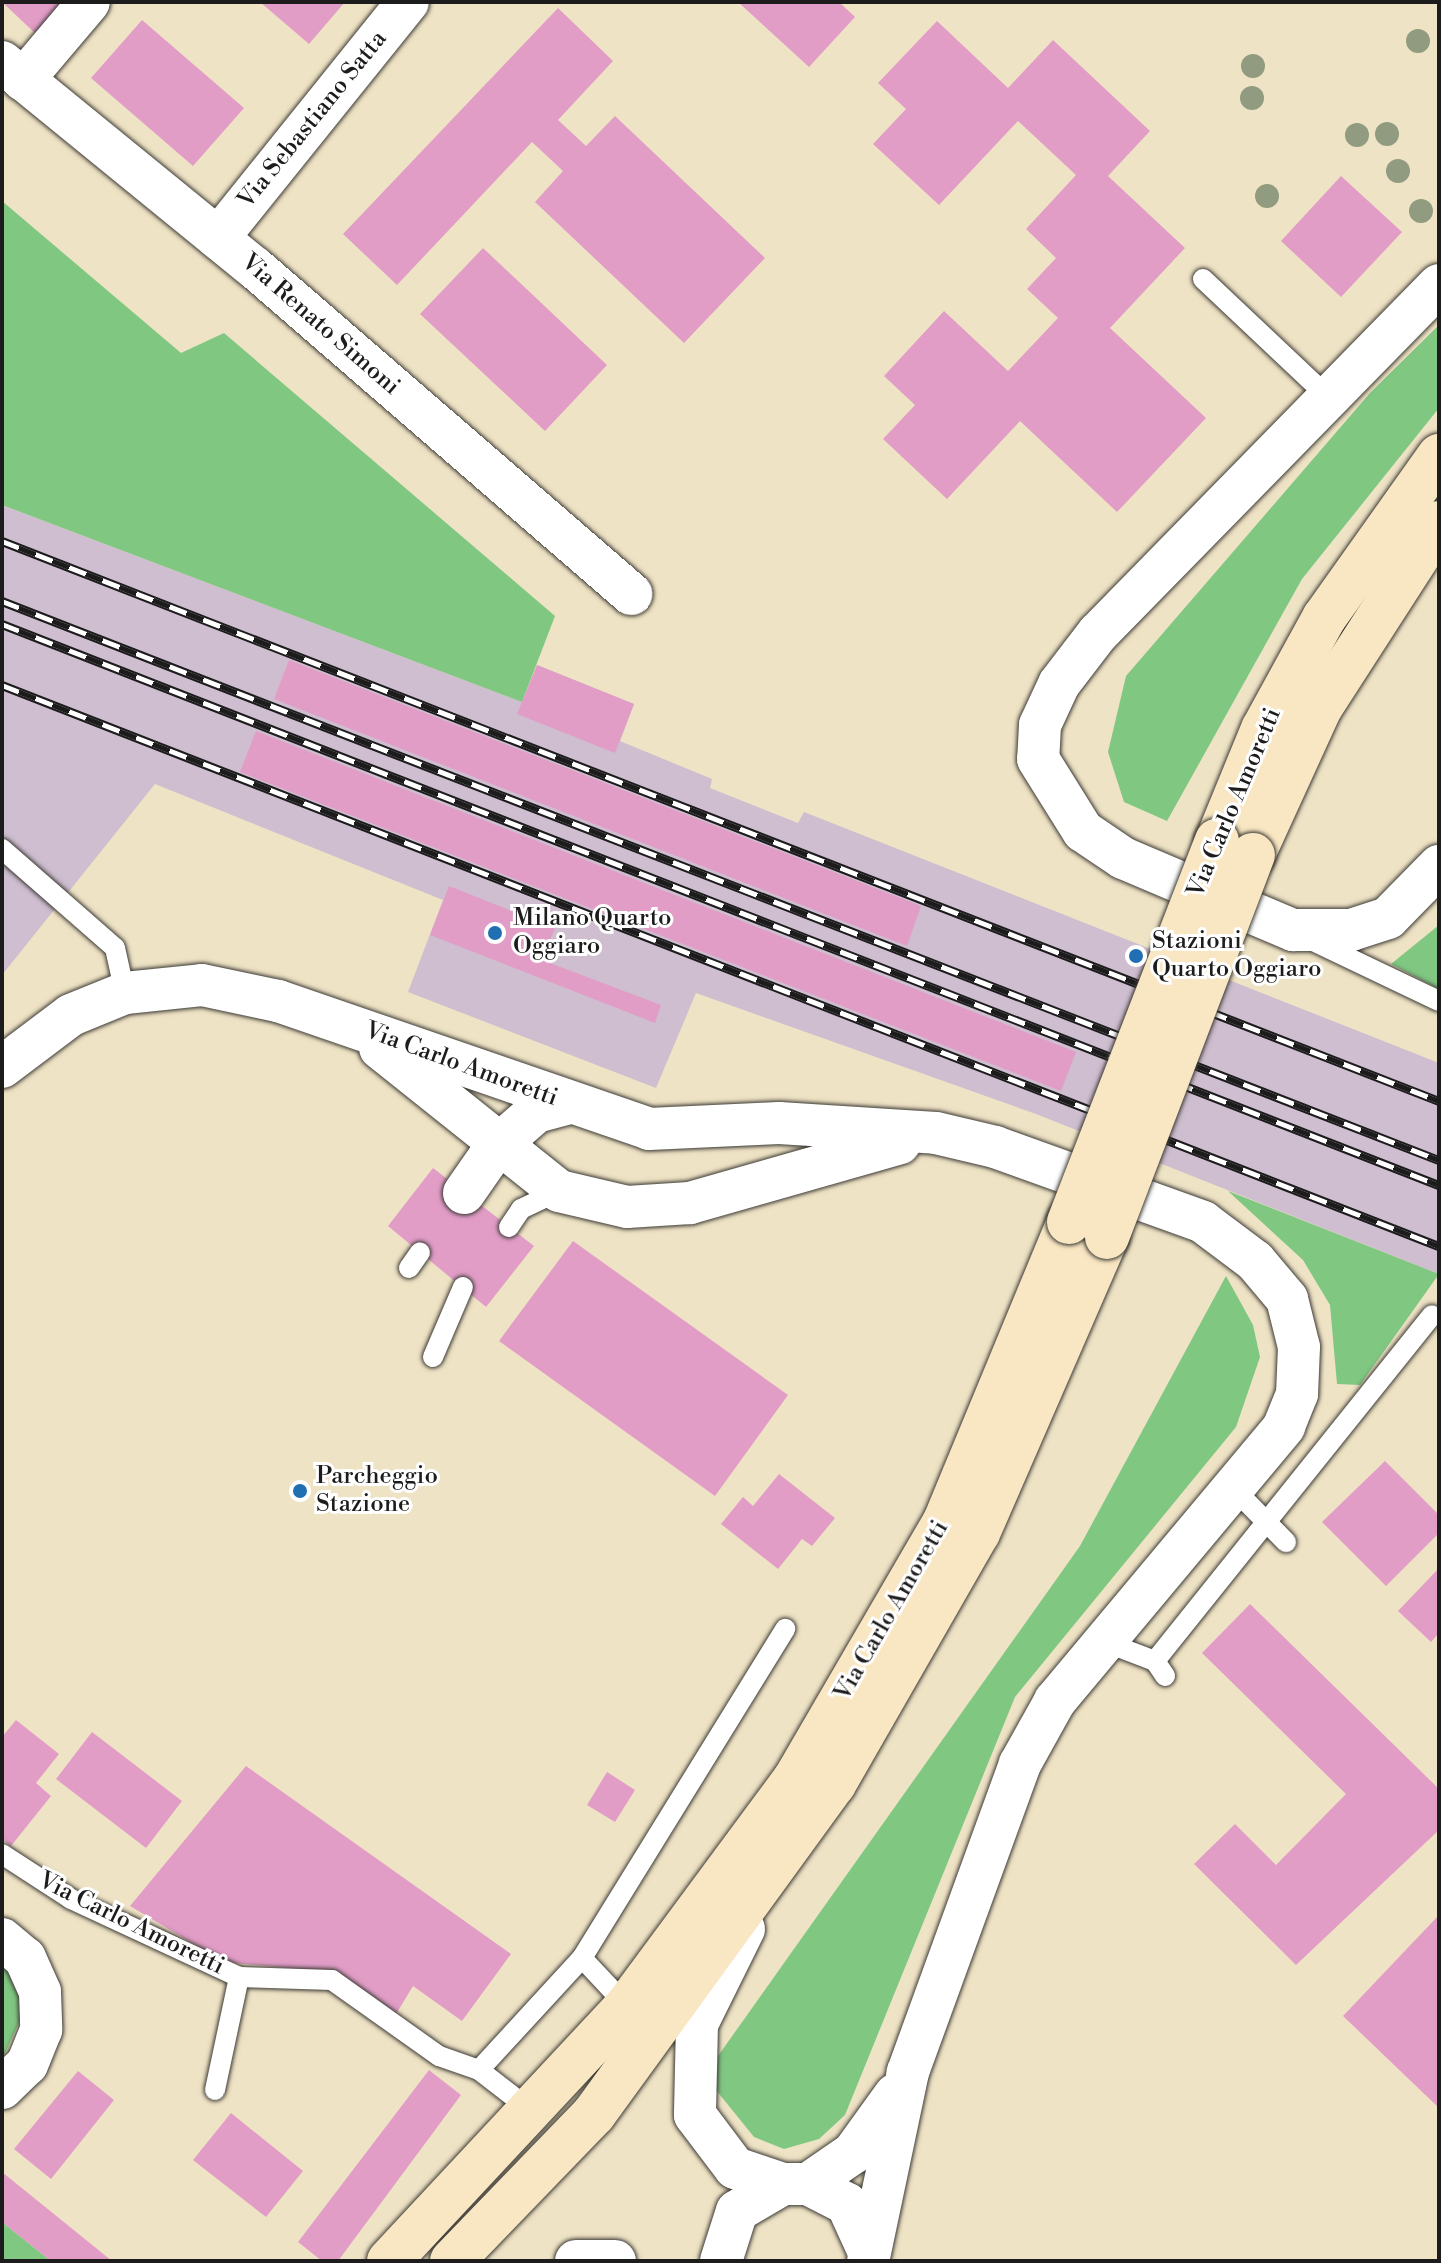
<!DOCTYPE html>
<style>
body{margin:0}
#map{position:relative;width:1441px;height:2263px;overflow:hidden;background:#efe3c5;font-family:"Libre Bodoni",serif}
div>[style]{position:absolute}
.industrial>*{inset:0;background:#cebed0}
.green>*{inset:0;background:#80c782}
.building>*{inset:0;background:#e29dc7}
.roads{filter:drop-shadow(0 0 2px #3c3a35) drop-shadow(0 0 2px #3c3a35)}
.lane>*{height:20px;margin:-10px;padding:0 10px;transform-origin:10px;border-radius:10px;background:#fff}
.street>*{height:42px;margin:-21px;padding:0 21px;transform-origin:21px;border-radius:21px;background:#fff}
.secondary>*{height:44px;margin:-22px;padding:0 22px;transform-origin:22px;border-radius:22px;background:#f9e7c3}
.rail>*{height:9px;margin-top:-4.5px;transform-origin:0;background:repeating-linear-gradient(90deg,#fff 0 18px,#1c1c1c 0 36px);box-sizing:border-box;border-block:2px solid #1c1c1c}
.bridges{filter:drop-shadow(0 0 2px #3c3a35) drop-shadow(0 0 2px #3c3a35)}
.secondary-bridge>*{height:44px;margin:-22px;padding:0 22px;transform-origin:22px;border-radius:22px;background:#f9e7c3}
.trees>*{width:24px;height:24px;margin:-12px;border-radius:50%;background:#919b7f}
.dots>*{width:22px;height:22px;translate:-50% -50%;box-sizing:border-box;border:4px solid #fff;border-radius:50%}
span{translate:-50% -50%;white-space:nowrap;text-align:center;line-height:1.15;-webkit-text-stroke:6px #fff;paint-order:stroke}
.street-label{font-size:24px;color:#1c1c1c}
.poi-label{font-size:24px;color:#1c1c1c}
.left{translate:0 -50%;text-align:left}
.frame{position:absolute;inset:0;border:4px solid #1c1c1c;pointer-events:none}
</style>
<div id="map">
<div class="industrial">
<div style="clip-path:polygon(2px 505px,522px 702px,537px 665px,634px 704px,620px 741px,712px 779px,710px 788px,798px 823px,804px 812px,1439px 1063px,1439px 1274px,1036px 1114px,696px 993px,656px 1088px,408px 992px,443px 900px,155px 784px,2px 975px)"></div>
</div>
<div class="green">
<div style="clip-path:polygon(2px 201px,181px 353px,224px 333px,555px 616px,522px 702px,2px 505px)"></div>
<div style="clip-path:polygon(1439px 325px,1439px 408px,1302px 579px,1167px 821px,1124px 802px,1108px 752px,1126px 676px,1370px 393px)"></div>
<div style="clip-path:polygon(1439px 925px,1439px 989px,1391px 964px)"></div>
<div style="clip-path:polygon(1228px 1191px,1439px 1274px,1360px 1385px,1337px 1384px,1330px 1305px,1303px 1260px)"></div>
<div style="clip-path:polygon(1226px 1276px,1253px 1325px,1260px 1357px,1236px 1427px,1015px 1697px,845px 2115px,819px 2139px,784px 2149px,754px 2137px,716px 2090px,718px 2056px,1080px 1546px)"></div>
<div style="clip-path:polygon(2px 1963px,19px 1989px,22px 2016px,2px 2060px)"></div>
<div style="clip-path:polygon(2px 2222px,51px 2261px,2px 2261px)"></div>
</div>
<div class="building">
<div style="clip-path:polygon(2px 2px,66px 2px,37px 35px)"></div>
<div style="clip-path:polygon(260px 2px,345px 2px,309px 44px)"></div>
<div style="clip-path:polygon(738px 2px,839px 2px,855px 17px,809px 67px)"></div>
<div style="clip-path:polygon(558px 8px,613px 61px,558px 120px,586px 146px,615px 116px,765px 258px,684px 343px,535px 202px,563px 171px,532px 142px,397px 285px,343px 234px)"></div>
<div style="clip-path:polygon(142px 20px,244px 108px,193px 166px,91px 78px)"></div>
<div style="clip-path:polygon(937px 21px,1008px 88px,1053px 40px,1150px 131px,1108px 176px,1185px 248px,1110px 328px,1206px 418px,1117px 512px,1020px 421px,947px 499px,883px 439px,915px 405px,884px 376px,944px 311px,1008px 371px,1058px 318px,1027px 289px,1056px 258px,1026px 229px,1076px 175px,1018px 121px,939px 205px,873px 144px,906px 109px,878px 83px)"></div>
<div style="clip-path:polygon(1341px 176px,1402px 232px,1341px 297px,1281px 241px)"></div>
<div style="clip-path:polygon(483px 248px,607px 365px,545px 431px,420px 314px)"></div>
<div style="clip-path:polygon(289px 660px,921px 906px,907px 946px,274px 699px)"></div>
<div style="clip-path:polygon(537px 665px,634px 704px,615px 753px,517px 714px)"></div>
<div style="clip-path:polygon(256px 731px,1076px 1052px,1061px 1091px,240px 772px)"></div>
<div style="clip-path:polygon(449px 886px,555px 928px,542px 960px,661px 1005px,655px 1023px,430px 935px)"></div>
<div style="clip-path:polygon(433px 1168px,534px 1246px,486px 1307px,388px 1226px)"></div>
<div style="clip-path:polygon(573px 1241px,788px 1395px,715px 1496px,499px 1341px)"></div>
<div style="clip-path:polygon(1385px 1461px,1439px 1515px,1439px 1533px,1386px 1586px,1322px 1522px)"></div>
<div style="clip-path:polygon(779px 1474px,835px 1518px,812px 1546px,802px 1539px,778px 1569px,721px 1524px,743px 1497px,753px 1506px)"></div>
<div style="clip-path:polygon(1439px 1568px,1439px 1633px,1431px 1642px,1398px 1611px)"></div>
<div style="clip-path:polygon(1250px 1604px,1439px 1789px,1439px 1830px,1296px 1965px,1194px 1864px,1235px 1824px,1276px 1865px,1346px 1794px,1202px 1653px)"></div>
<div style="clip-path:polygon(16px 1720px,59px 1754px,36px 1783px,51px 1796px,11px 1846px,2px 1839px,2px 1737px)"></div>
<div style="clip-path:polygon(92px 1732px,182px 1801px,146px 1848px,56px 1779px)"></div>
<div style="clip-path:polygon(246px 1766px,511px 1954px,462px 2021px,413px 1986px,395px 2016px,320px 1971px,224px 1962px,130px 1906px)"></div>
<div style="clip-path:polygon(607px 1772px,635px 1790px,615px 1822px,587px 1805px)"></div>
<div style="clip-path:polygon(1439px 1915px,1439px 2108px,1343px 2016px)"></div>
<div style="clip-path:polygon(429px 2070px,461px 2095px,338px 2261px,322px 2261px,298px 2242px)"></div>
<div style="clip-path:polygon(78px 2071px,114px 2100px,51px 2179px,14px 2149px)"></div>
<div style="clip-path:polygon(231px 2113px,303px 2171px,266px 2217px,193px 2160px)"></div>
<div style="clip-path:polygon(2px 2172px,112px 2261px,51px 2261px,2px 2222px)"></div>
</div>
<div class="roads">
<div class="lane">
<div style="left:1203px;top:279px;width:169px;rotate:43.3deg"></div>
<div style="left:2px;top:849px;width:150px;rotate:41.2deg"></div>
<div style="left:115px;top:948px;width:46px;rotate:77.5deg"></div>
<div style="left:1307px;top:938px;width:146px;rotate:25.5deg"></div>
<div style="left:509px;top:1227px;width:22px;rotate:-56deg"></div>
<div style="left:521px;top:1209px;width:42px;rotate:-25.3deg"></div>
<div style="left:409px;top:1268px;width:19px;rotate:-55deg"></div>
<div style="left:433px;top:1357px;width:76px;rotate:-66.8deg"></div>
<div style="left:1235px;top:1490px;width:73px;rotate:45.6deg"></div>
<div style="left:1105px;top:1642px;width:53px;rotate:20.8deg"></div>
<div style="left:1155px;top:1661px;width:18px;rotate:56deg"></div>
<div style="left:1155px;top:1661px;width:443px;rotate:-51.3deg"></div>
<div style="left:2px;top:1854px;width:82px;rotate:33.1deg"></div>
<div style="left:71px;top:1899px;width:185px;rotate:24.9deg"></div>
<div style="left:239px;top:1977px;width:93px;rotate:1.8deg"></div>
<div style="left:332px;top:1980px;width:131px;rotate:35.4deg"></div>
<div style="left:439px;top:2056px;width:42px;rotate:19.3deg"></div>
<div style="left:479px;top:2070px;width:67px;rotate:37.7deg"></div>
<div style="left:582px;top:1958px;width:66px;rotate:46.8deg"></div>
<div style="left:479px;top:2070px;width:152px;rotate:-47.4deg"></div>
<div style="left:582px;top:1958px;width:387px;rotate:-58.3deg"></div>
<div style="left:215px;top:2090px;width:116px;rotate:-78deg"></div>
</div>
<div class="street">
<div style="left:2px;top:62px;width:326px;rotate:39.2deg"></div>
<div style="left:255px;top:268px;width:498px;rotate:40.9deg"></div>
<div style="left:23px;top:80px;width:102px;rotate:-49.8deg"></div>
<div style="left:218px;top:238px;width:303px;rotate:-51.2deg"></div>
<div style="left:1439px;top:285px;width:487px;rotate:134.4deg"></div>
<div style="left:1098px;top:633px;width:64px;rotate:127.4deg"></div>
<div style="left:1059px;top:684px;width:45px;rotate:114.9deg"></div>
<div style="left:1040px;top:725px;width:34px;rotate:93deg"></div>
<div style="left:1038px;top:759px;width:85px;rotate:58deg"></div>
<div style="left:1083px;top:831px;width:48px;rotate:34deg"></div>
<div style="left:1123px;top:858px;width:185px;rotate:23deg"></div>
<div style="left:1293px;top:930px;width:58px"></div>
<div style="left:1351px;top:930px;width:39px;rotate:-18deg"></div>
<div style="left:1388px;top:918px;width:73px;rotate:-45.6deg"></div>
<div style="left:380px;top:1048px;width:229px;rotate:38.6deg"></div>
<div style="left:559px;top:1191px;width:70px;rotate:13.2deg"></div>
<div style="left:627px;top:1207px;width:63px;rotate:-3.6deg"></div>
<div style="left:690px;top:1203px;width:218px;rotate:-15.9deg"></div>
<div style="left:2px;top:1067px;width:86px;rotate:-37deg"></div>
<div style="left:71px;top:1015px;width:58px;rotate:-22.2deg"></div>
<div style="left:125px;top:993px;width:77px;rotate:-5.9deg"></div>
<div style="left:202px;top:985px;width:78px;rotate:11.9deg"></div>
<div style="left:278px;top:1001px;width:392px;rotate:19deg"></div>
<div style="left:649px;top:1129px;width:130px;rotate:-2.6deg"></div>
<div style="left:779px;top:1123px;width:157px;rotate:3.6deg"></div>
<div style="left:936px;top:1133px;width:61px;rotate:13.3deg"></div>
<div style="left:995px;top:1147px;width:221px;rotate:19.8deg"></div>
<div style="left:1203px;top:1222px;width:65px;rotate:36.9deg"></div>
<div style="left:1255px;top:1261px;width:50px;rotate:49.9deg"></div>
<div style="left:1287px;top:1299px;width:49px;rotate:76deg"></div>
<div style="left:1299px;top:1347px;width:47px;rotate:92.4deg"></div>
<div style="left:1297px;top:1394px;width:35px;rotate:112deg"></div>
<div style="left:1284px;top:1427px;width:357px;rotate:129.9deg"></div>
<div style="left:1055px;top:1701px;width:72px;rotate:119.1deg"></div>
<div style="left:1020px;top:1764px;width:328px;rotate:110deg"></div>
<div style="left:908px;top:2072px;width:193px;rotate:101.9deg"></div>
<div style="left:464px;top:1193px;width:56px;rotate:-55.2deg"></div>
<div style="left:496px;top:1147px;width:53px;rotate:-41.2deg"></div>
<div style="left:536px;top:1112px;width:34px;rotate:-15deg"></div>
<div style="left:744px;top:1929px;width:106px;rotate:116.3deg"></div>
<div style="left:697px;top:2024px;width:91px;rotate:91.3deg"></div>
<div style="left:695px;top:2115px;width:66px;rotate:53deg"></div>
<div style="left:735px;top:2168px;width:51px;rotate:18.4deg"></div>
<div style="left:2px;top:1939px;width:30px;rotate:40deg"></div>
<div style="left:25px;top:1958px;width:37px;rotate:66deg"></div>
<div style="left:40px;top:1992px;width:38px;rotate:88deg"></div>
<div style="left:41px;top:2030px;width:37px;rotate:112deg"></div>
<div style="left:27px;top:2064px;width:35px;rotate:136deg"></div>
<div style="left:808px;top:2184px;width:55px;rotate:-34.6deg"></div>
<div style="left:853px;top:2153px;width:72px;rotate:-54.1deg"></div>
<div style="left:576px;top:2261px;width:39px"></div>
<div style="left:721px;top:2261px;width:52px;rotate:-72.3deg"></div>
<div style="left:737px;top:2211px;width:53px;rotate:-30.4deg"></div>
<div style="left:783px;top:2184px;width:25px"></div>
<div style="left:808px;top:2184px;width:44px;rotate:27.1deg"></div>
<div style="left:847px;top:2204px;width:53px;rotate:65.4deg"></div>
</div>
<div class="secondary">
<div style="left:1217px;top:841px;width:121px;rotate:-67.7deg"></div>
<div style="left:1263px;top:729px;width:127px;rotate:-61.2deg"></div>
<div style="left:1324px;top:618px;width:199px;rotate:-54.6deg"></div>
<div style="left:1253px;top:855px;width:162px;rotate:-65.5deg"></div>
<div style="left:1320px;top:708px;width:220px;rotate:-57.2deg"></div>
<div style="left:389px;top:2261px;width:349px;rotate:-47deg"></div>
<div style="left:627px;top:2006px;width:282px;rotate:-53.5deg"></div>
<div style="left:795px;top:1779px;width:298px;rotate:-59.8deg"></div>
<div style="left:945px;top:1521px;width:324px;rotate:-67.5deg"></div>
<div style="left:452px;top:2261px;width:204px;rotate:-46deg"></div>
<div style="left:594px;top:2114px;width:408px;rotate:-54deg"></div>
<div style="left:834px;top:1784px;width:289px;rotate:-60.2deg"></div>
<div style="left:978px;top:1533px;width:323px;rotate:-66.5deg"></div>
</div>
</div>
<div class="rail">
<div style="left:2px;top:541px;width:1542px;rotate:21.29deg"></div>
<div style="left:2px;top:601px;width:1542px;rotate:21.26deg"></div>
<div style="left:2px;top:624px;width:1543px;rotate:21.33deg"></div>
<div style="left:2px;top:685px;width:1543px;rotate:21.33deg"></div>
</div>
<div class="bridges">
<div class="secondary-bridge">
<div style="left:1069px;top:1222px;width:409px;rotate:-68.8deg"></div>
<div style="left:1107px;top:1237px;width:409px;rotate:-69.1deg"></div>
</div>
</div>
<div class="trees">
<div style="left:1418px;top:41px"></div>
<div style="left:1253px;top:66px"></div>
<div style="left:1252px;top:98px"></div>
<div style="left:1387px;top:134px"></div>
<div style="left:1357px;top:135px"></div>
<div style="left:1398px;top:171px"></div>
<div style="left:1267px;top:196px"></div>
<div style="left:1421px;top:211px"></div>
</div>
<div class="dots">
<div style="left:495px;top:933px;background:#1f6fb2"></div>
<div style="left:1136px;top:956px;background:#1f6fb2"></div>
<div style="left:300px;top:1491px;background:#1f6fb2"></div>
</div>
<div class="street-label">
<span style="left:313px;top:120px;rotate:-51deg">Via Sebastiano Satta</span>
<span style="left:320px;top:325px;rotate:41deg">Via Renato Simoni</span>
<span style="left:1235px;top:803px;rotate:-67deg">Via Carlo Amoretti</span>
<span style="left:461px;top:1065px;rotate:20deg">Via Carlo Amoretti</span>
<span style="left:892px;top:1611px;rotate:-60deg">Via Carlo Amoretti</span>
<span style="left:131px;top:1924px;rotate:26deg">Via Carlo Amoretti</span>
</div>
<div class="poi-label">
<span class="left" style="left:513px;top:933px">Milano Quarto<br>Oggiaro</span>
<span class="left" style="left:1152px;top:956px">Stazioni<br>Quarto Oggiaro</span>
<span class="left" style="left:316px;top:1491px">Parcheggio<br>Stazione</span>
</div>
<div class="frame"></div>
</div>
